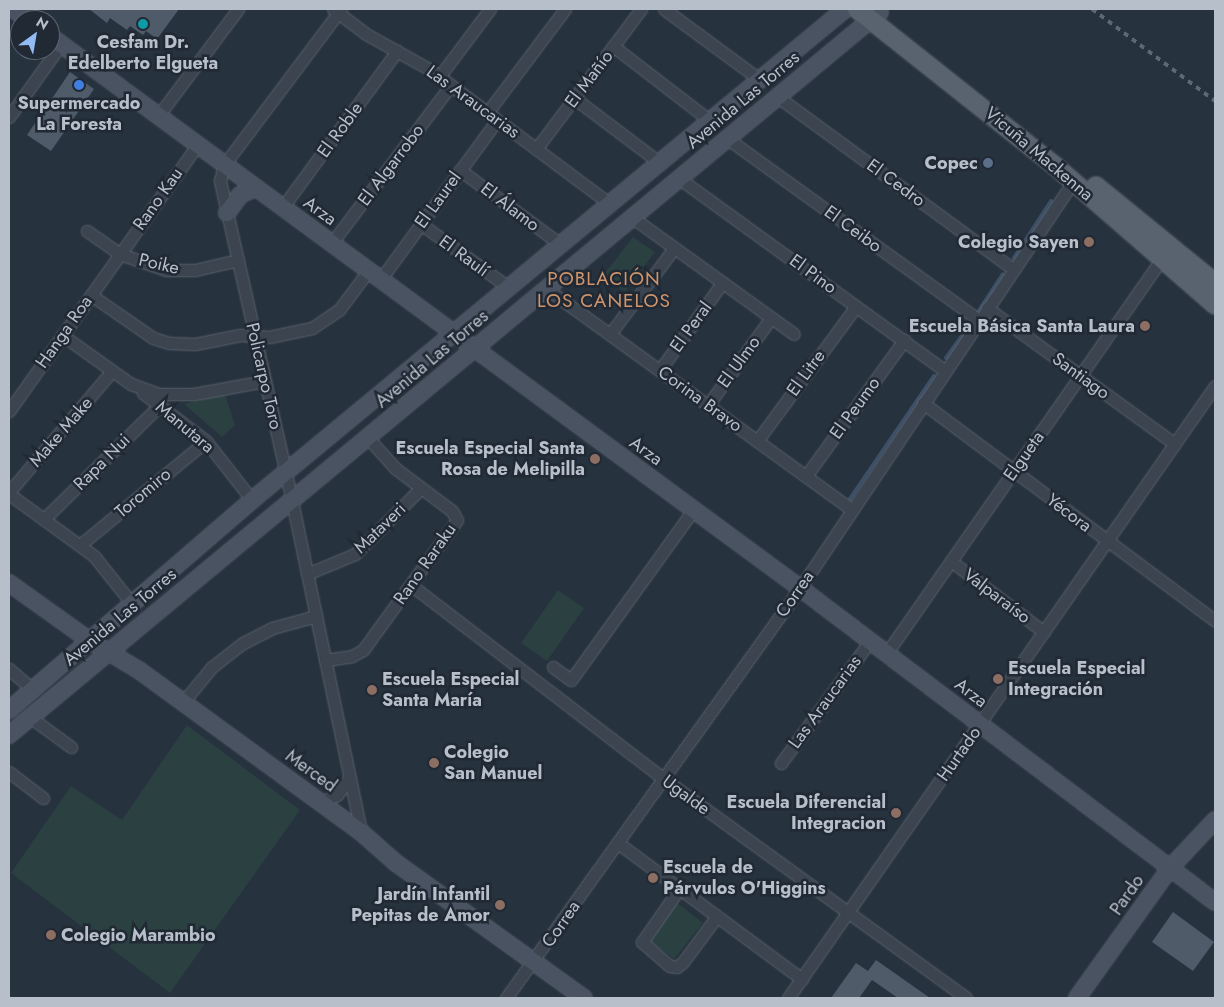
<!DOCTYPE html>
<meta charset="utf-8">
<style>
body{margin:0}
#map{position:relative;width:1224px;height:1007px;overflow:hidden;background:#27323f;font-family:Jost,sans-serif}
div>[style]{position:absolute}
.green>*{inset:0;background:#2a4041}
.stream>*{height:4px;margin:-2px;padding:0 2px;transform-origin:2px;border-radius:2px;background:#3e5067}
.building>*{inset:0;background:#505b6a}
.roads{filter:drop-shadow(0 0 1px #59626d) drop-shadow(0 0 1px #59626d)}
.street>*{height:11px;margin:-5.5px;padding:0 5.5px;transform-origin:5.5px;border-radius:5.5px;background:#3b444f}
.secondary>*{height:16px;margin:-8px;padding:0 8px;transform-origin:8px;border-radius:8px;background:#495362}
.primary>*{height:18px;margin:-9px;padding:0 9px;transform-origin:9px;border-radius:9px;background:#59636f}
.rail>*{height:4px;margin-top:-2px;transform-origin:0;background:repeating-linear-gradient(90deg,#5d6876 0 5px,transparent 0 10px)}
.dots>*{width:14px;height:14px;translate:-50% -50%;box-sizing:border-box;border:2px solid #202934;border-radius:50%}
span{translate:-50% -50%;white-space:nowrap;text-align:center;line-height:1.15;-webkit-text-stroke:5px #202934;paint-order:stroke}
.poi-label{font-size:18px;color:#b7bfca;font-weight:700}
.right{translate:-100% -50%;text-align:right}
.left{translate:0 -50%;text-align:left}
.street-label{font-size:18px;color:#b7bfca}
.neighbourhood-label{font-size:19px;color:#d0956c;letter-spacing:1px}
.frame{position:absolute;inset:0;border:10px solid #b7bfca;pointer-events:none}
.north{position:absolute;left:10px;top:10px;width:50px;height:50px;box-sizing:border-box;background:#202934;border:1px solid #5c6570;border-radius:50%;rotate:32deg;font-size:14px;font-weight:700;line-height:20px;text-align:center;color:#b7bfca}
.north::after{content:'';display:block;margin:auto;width:18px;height:22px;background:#93baf3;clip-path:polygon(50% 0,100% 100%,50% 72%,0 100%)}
</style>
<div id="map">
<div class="green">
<div style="clip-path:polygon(633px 237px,655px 252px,625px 292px,602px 277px)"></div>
<div style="clip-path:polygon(225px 394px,235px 425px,222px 437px,184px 404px)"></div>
<div style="clip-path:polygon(558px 590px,584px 608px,547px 661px,521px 643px)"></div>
<div style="clip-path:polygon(187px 725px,300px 810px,170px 993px,11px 873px,71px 786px,122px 820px)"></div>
<div style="clip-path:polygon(677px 903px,703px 923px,674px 959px,649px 940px)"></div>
</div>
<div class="stream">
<div style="left:1014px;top:258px;width:68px;rotate:-57deg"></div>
<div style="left:978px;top:312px;width:45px;rotate:-56.7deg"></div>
<div style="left:946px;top:358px;width:39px;rotate:-54deg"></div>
<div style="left:850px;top:499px;width:149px;rotate:-55.7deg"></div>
</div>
<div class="building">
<div style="clip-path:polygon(89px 9px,179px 9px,157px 39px,146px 31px,143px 35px,130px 26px,127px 30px,110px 18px,107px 23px)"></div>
<div style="clip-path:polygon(70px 72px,94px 89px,51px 151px,27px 135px)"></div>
<div style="clip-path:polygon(1173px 912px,1214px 942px,1193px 971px,1152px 942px)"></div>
<div style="clip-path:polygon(876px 960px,930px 998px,898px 998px,872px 980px,859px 998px,831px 998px,856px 963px,868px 971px)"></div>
</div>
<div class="roads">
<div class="street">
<div style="left:333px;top:9px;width:41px;rotate:37.1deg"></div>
<div style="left:366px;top:34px;width:72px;rotate:29.1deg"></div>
<div style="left:429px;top:69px;width:224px;rotate:36.7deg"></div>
<div style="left:341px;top:9px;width:195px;rotate:126.9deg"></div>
<div style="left:224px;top:165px;width:16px;rotate:104deg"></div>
<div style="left:220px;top:181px;width:328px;rotate:77.3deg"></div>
<div style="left:292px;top:501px;width:338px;rotate:78.2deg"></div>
<div style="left:664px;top:9px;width:118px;rotate:36.4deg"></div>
<div style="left:613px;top:46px;width:121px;rotate:37.6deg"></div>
<div style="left:439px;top:77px;width:85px;rotate:-53.1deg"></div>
<div style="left:778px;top:97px;width:291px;rotate:36.2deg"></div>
<div style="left:574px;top:98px;width:106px;rotate:37deg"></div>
<div style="left:487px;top:113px;width:130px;rotate:-53.1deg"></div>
<div style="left:158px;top:116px;width:134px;rotate:-53.2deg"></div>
<div style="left:9px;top:117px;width:90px;rotate:-54.5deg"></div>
<div style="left:728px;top:139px;width:309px;rotate:35.8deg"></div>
<div style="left:536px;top:149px;width:175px;rotate:-53.1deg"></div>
<div style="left:460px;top:170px;width:124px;rotate:36.5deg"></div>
<div style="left:680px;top:179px;width:327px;rotate:35.9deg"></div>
<div style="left:282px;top:208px;width:195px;rotate:-53.8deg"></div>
<div style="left:633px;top:218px;width:198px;rotate:35.8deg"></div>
<div style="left:421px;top:224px;width:107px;rotate:35.9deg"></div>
<div style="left:87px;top:231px;width:40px;rotate:34.9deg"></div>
<div style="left:120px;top:254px;width:49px;rotate:19.2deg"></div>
<div style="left:166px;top:270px;width:29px"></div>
<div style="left:195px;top:270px;width:44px;rotate:-13.1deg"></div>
<div style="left:331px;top:244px;width:199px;rotate:-53deg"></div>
<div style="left:380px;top:280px;width:198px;rotate:-53.8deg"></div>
<div style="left:547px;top:289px;width:377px;rotate:35.9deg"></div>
<div style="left:91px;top:295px;width:75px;rotate:34.7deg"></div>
<div style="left:153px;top:338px;width:17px;rotate:17deg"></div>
<div style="left:169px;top:343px;width:26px;rotate:2deg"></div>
<div style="left:195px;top:344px;width:46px;rotate:-11.3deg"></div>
<div style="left:240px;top:335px;width:29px;rotate:4deg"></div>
<div style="left:269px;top:337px;width:44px;rotate:-11.8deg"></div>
<div style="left:312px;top:328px;width:32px;rotate:-34deg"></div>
<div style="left:339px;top:310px;width:49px;rotate:-53.4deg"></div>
<div style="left:987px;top:308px;width:232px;rotate:35.9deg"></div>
<div style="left:610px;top:334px;width:107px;rotate:-53.3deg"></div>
<div style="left:62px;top:335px;width:85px;rotate:35.4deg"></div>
<div style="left:131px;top:384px;width:30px;rotate:20deg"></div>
<div style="left:159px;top:394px;width:35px"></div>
<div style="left:194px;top:394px;width:72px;rotate:-10.4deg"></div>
<div style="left:660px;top:370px;width:107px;rotate:-54.5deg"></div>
<div style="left:143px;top:393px;width:79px;rotate:37.3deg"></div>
<div style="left:206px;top:441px;width:75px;rotate:52.1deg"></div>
<div style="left:923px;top:403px;width:364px;rotate:36.7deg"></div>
<div style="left:708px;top:405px;width:107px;rotate:-54.1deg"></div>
<div style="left:9px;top:411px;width:326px;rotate:-54.7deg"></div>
<div style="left:757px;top:441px;width:167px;rotate:-53.7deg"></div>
<div style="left:806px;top:476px;width:168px;rotate:-54.2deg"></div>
<div style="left:9px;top:492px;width:159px;rotate:-49.6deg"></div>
<div style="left:9px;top:494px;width:105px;rotate:36.1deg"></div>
<div style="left:94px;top:556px;width:63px;rotate:51.5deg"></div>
<div style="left:44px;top:519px;width:163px;rotate:-44.5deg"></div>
<div style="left:80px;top:545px;width:163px;rotate:-39.5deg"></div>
<div style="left:951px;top:561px;width:117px;rotate:37.4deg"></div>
<div style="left:307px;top:574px;width:52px;rotate:-22.6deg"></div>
<div style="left:355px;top:554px;width:93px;rotate:-45deg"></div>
<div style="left:411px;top:585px;width:319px;rotate:37.5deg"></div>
<div style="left:664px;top:779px;width:373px;rotate:35.9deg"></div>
<div style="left:886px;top:654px;width:482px;rotate:-55.1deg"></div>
<div style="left:325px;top:660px;width:27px;rotate:-8deg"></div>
<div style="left:352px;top:656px;width:13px;rotate:-29deg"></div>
<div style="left:363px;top:650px;width:160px;rotate:-54.1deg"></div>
<div style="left:457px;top:520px;width:10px;rotate:-119deg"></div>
<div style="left:452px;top:511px;width:70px;rotate:-143.1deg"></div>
<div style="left:396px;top:469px;width:42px;rotate:-132.1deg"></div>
<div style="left:553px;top:667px;width:22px;rotate:36deg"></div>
<div style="left:571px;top:680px;width:209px;rotate:-54.3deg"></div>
<div style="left:9px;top:669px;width:32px;rotate:41deg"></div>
<div style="left:183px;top:702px;width:45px;rotate:-50.4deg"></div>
<div style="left:212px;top:667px;width:39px;rotate:-38deg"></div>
<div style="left:243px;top:643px;width:33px;rotate:-27deg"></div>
<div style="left:272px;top:628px;width:46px;rotate:-15.3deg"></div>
<div style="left:30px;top:717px;width:51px;rotate:36.2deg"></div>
<div style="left:781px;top:763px;width:151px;rotate:-53.9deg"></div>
<div style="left:9px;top:772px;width:43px;rotate:37.4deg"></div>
<div style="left:320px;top:802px;width:18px;rotate:-22deg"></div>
<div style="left:337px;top:795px;width:20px;rotate:-53deg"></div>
<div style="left:618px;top:843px;width:229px;rotate:36.5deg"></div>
<div style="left:679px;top:889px;width:65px;rotate:124.9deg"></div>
<div style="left:642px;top:942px;width:37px;rotate:41deg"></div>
<div style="left:670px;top:966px;width:7px;rotate:8deg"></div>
<div style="left:677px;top:967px;width:8px;rotate:-40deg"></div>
<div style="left:683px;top:962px;width:57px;rotate:-53.5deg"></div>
<div style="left:506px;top:998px;width:505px;rotate:-54.36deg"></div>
<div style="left:800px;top:588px;width:490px;rotate:-56.1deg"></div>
<div style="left:788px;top:998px;width:746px;rotate:-55.1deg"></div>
</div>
<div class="secondary">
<div style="left:13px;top:9px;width:19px;rotate:36deg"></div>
<div style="left:50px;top:36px;width:931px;rotate:36.35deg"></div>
<div style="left:800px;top:588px;width:520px;rotate:37.11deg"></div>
<div style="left:227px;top:213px;width:22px;rotate:-54deg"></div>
<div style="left:240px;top:195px;width:17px;rotate:-25deg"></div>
<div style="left:9px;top:583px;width:98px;rotate:35.5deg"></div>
<div style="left:89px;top:640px;width:60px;rotate:31.3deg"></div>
<div style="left:140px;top:671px;width:273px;rotate:36.1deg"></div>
<div style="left:361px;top:832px;width:47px;rotate:41.5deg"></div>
<div style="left:396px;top:863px;width:231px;rotate:35.7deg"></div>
<div style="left:9px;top:710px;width:321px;rotate:-40.8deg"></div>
<div style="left:252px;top:500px;width:770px;rotate:-39.62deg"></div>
<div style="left:9px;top:735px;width:1132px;rotate:-39.7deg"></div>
<div style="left:1077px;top:998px;width:160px;rotate:-54.4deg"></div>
<div style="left:1170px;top:868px;width:66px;rotate:-46.8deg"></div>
</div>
<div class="primary">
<div style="left:857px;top:9px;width:251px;rotate:38.4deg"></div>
<div style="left:1054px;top:165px;width:213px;rotate:41deg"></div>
<div style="left:1096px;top:186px;width:154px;rotate:39.2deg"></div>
</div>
</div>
<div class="rail">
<div style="left:1092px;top:9px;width:154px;rotate:36.8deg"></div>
</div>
<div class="dots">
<div style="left:143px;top:24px;background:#0f9aa8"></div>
<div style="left:79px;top:85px;background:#3f7fe0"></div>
<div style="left:988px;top:163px;background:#5c6f8a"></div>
<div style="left:1089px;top:242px;background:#8d6e63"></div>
<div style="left:1145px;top:326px;background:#8d6e63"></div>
<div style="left:595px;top:459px;background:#8d6e63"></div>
<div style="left:998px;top:679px;background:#8d6e63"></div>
<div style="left:372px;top:690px;background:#8d6e63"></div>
<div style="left:434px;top:763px;background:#8d6e63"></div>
<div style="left:896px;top:813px;background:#8d6e63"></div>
<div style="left:653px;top:878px;background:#8d6e63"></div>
<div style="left:500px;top:905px;background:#8d6e63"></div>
<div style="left:51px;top:935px;background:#8d6e63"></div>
</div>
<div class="poi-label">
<span style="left:143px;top:53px">Cesfam Dr.<br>Edelberto Elgueta</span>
<span style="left:79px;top:114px">Supermercado<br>La Foresta</span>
<span class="right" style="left:978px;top:163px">Copec</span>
<span class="right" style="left:1079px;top:242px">Colegio Sayen</span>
<span class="right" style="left:1135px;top:326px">Escuela Básica Santa Laura</span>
<span class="right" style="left:585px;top:459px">Escuela Especial Santa<br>Rosa de Melipilla</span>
<span class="left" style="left:1008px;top:679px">Escuela Especial<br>Integración</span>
<span class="left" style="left:382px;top:690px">Escuela Especial<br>Santa María</span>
<span class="left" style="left:444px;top:763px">Colegio<br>San Manuel</span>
<span class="right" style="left:886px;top:813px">Escuela Diferencial<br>Integracion</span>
<span class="left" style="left:663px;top:878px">Escuela de<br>Párvulos O'Higgins</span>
<span class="right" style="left:490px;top:905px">Jardín Infantil<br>Pepitas de Amor</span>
<span class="left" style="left:61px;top:935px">Colegio Marambio</span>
</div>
<div class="street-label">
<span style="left:589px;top:79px;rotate:-53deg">El Mañío</span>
<span style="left:743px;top:100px;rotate:-40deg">Avenida Las Torres</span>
<span style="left:473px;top:102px;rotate:36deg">Las Araucarias</span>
<span style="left:340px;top:130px;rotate:-54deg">El Roble</span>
<span style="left:1039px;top:154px;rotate:40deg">Vicuña Mackenna</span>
<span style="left:391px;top:165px;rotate:-53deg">El Algarrobo</span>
<span style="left:896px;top:183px;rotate:36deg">El Cedro</span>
<span style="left:158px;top:199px;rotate:-55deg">Rano Kau</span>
<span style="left:438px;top:200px;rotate:-54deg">El Laurel</span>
<span style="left:510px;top:207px;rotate:37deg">El Álamo</span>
<span style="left:320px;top:211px;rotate:36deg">Arza</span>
<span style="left:853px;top:229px;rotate:36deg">El Ceibo</span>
<span style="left:464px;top:256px;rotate:36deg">El Raulí</span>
<span style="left:159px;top:264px;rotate:13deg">Poike</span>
<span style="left:813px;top:274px;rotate:36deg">El Pino</span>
<span style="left:691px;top:327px;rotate:-54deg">El Peral</span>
<span style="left:64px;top:332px;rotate:-55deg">Hanga Roa</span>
<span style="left:432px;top:359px;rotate:-40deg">Avenida Las Torres</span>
<span style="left:739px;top:362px;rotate:-54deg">El Ulmo</span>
<span style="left:806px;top:373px;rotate:-54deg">El Litre</span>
<span style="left:264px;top:376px;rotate:77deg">Policarpo Toro</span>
<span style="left:1081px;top:376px;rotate:36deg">Santiago</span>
<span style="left:700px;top:399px;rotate:36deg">Corina Bravo</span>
<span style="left:855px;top:408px;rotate:-54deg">El Peumo</span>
<span style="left:185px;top:427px;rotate:40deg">Manutara</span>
<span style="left:61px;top:432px;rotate:-49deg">Make Make</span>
<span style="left:646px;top:451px;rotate:36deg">Arza</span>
<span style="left:1024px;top:456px;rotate:-55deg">Elgueta</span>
<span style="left:102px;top:462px;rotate:-45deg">Rapa Nui</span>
<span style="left:143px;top:493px;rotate:-40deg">Toromiro</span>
<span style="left:1069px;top:513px;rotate:37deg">Yécora</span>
<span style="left:380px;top:528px;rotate:-44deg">Mataveri</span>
<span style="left:425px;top:564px;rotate:-55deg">Rano Raraku</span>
<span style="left:795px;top:594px;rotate:-55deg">Correa</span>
<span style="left:997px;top:596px;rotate:37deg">Valparaíso</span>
<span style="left:120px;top:617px;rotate:-40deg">Avenida Las Torres</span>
<span style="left:971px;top:693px;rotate:37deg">Arza</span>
<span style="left:825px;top:702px;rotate:-54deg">Las Araucarias</span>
<span style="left:959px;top:754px;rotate:-55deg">Hurtado</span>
<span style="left:311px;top:771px;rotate:36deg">Merced</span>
<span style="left:686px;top:795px;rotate:36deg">Ugalde</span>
<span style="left:1127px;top:895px;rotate:-55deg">Pardo</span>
<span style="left:561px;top:924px;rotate:-55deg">Correa</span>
</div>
<div class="neighbourhood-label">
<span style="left:604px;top:290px">POBLACIÓN<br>LOS CANELOS</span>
</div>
<div class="frame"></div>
<div class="north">N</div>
</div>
